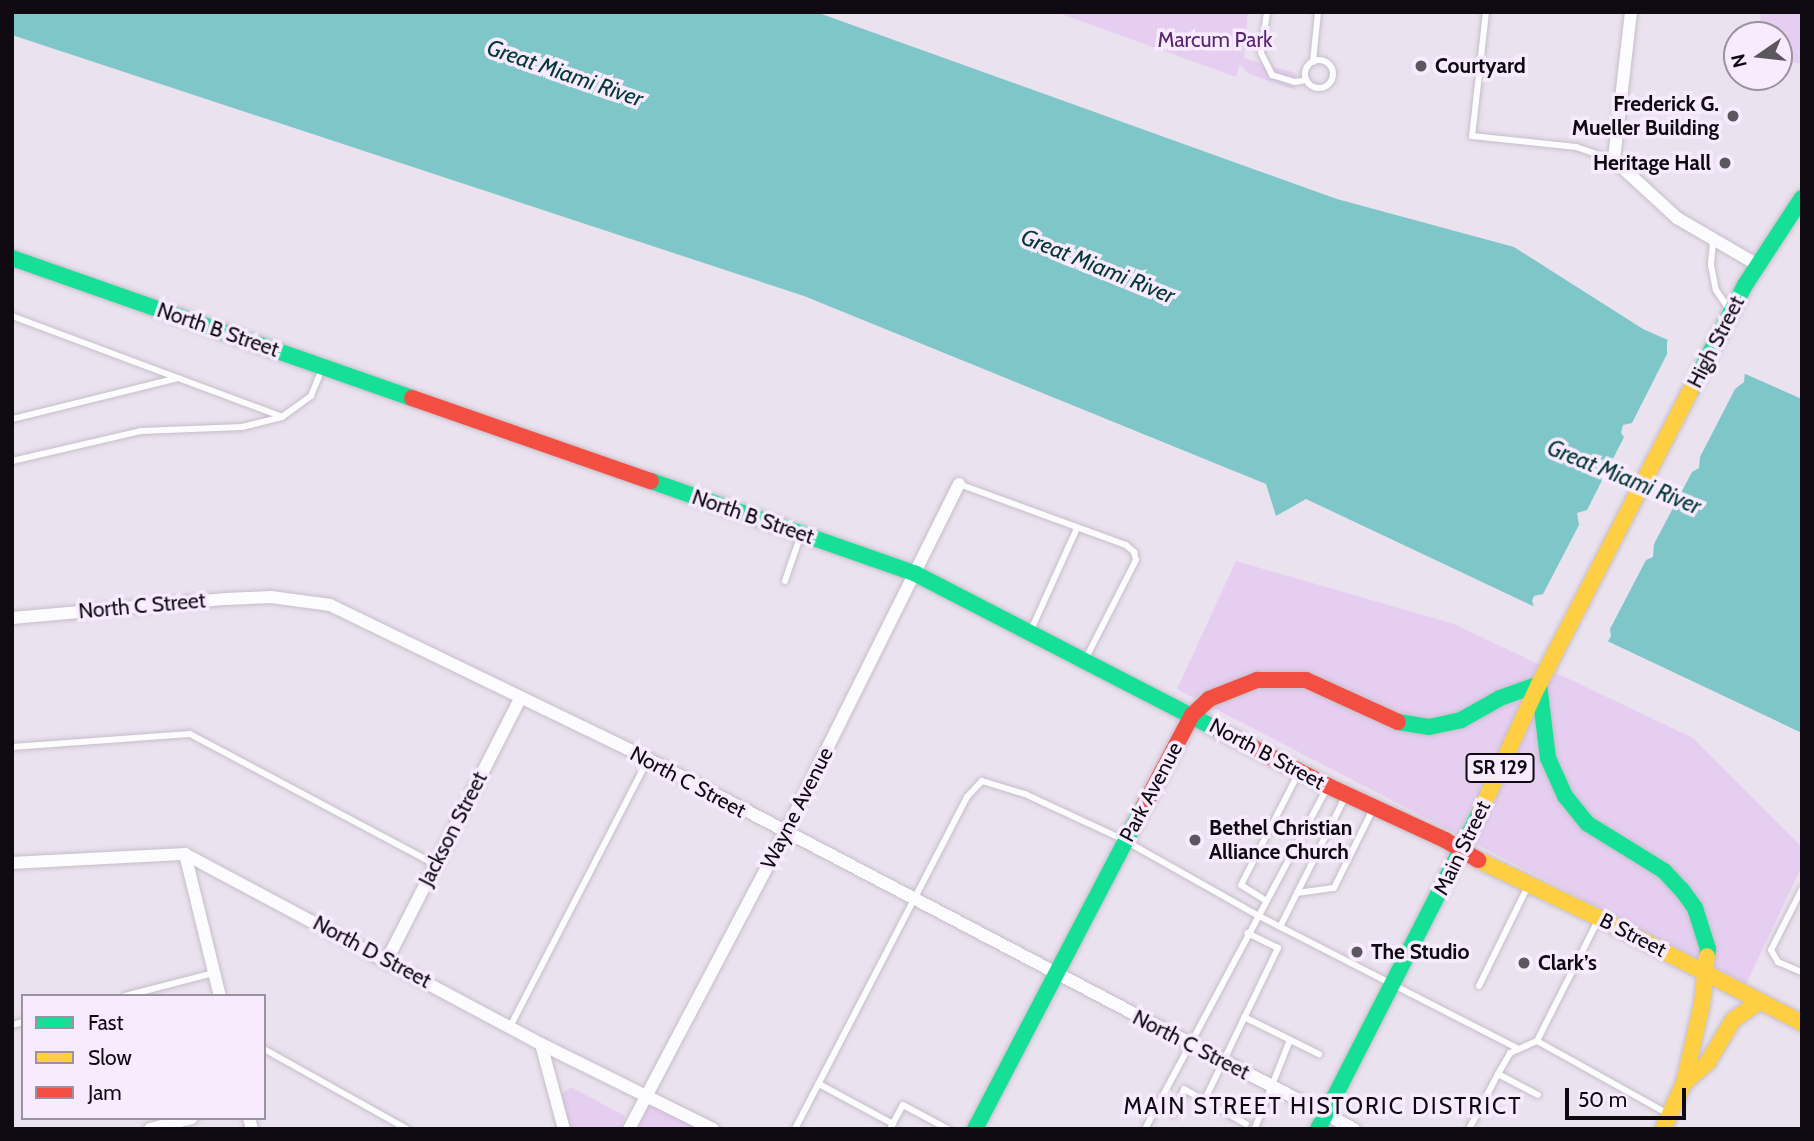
<!DOCTYPE html>
<meta charset="utf-8">
<style>
body{margin:0}
#map{position:relative;width:1814px;height:1141px;overflow:hidden;background:#ebe2ef;font-family:Cabin,sans-serif}
div>[style]{position:absolute}
.green>*{inset:0;background:#e6cef1}
.water>*{inset:0;background:#7fc6c9}
.pier>*{inset:0;background:#ebe2ef}
.roads{filter:drop-shadow(0 0 2px #c5bec8) drop-shadow(0 0 2px #c5bec8)}
.lane>*{height:6px;margin:-3px;padding:0 3px;transform-origin:3px;border-radius:3px;background:#fcfbfd}
.lane>.ring{margin:-3px;padding:0;box-sizing:content-box;background:none;border:6px solid #fcfbfd;border-radius:50%}
.street>*{height:12px;margin:-6px;padding:0 6px;transform-origin:6px;border-radius:6px;background:#fcfbfd}
.fast>*{height:16px;margin:-8px;padding:0 8px;transform-origin:8px;border-radius:8px;background:#16e098}
.slow>*{height:16px;margin:-8px;padding:0 8px;transform-origin:8px;border-radius:8px;background:#ffcf43}
.jam>*{height:16px;margin:-8px;padding:0 8px;transform-origin:8px;border-radius:8px;background:#f24e42}
.dots>*{width:19px;height:19px;translate:-50% -50%;box-sizing:border-box;border:4px solid #f8ebfe;border-radius:50%}
span{translate:-50% -50%;white-space:nowrap;text-align:center;line-height:1.15;-webkit-text-stroke:7px #f8ebfe;paint-order:stroke}
.shield-label span{padding:2px 5px;background:#f8ebfe;border:2px solid;border-radius:5px;-webkit-text-stroke-width:0}
.shield-label{font-size:19px;color:#0f0a12;font-weight:700}
.park-label{font-size:21px;color:#59256e}
.poi-label{font-size:21px;color:#0f0a12;font-weight:700}
.left{translate:0 -50%;text-align:left}
.right{translate:-100% -50%;text-align:right}
.street-label{font-size:21px;color:#0f0a12}
.water-label{font-size:23px;color:#053938;font-style:italic}
.neighbourhood-label{font-size:23px;color:#0f0a12;letter-spacing:2px}
.frame{position:absolute;inset:0;border:14px solid #0f0a12;pointer-events:none}
.legend{position:absolute;left:21px;top:994px;width:245px;height:126px;box-sizing:border-box;background:#f8ebfe;border:2px solid #9b91a0;margin:0;padding:9px 12px;list-style:none;font-size:21px;color:#0f0a12}
.legend li{display:flex;align-items:center;gap:14px;height:35px}
.legend b{width:35px;border:2px solid #9b91a0}
.north{position:absolute;left:1723px;top:21px;width:70px;height:70px;box-sizing:border-box;background:#f8ebfe;border:2px solid #9b91a0;border-radius:50%;rotate:256deg;font-size:19px;font-weight:700;line-height:28px;text-align:center;color:#0f0a12}
.north::after{content:'';display:block;margin:auto;width:24px;height:32px;background:#5c565f;clip-path:polygon(50% 0,100% 100%,50% 72%,0 100%)}
.scale{position:absolute;left:1565px;top:1088px;width:121px;height:32px;box-sizing:border-box;border:4px solid #0f0a12;border-top:0;padding-left:9px;font-size:21px;line-height:24px;white-space:nowrap;color:#0f0a12;-webkit-text-stroke:5px #f8ebfe;paint-order:stroke}
</style>
<div id="map">
<div class="green">
<div style="clip-path:polygon(1056px 12px,1248px 12px,1244px 58px,1295px 73px,1295px 90px,1249px 74px,1240px 64px,1236px 77px)"></div>
<div style="clip-path:polygon(1761px 12px,1802px 12px,1802px 64px,1779px 60px,1779px 35px,1763px 35px,1759px 31px)"></div>
<div style="clip-path:polygon(1236px 561px,1454px 624px,1693px 738px,1802px 847px,1802px 866px,1746px 984px,1177px 689px)"></div>
<div style="clip-path:polygon(571px 1087px,625px 1116px,621px 1129px,570px 1129px,561px 1094px)"></div>
<div style="clip-path:polygon(645px 1097px,713px 1129px,629px 1129px)"></div>
</div>
<div class="water">
<div style="clip-path:polygon(12px 12px,816px 12px,1337px 199px,1514px 247px,1643px 329px,1802px 399px,1802px 733px,1306px 499px,1276px 516px,1266px 484px,804px 296px,12px 35px)"></div>
</div>
<div class="pier">
<div style="clip-path:polygon(1672px 338px,1745px 370px,1744px 382px,1735px 389px,1700px 457px,1699px 468px,1692px 472px,1654px 544px,1653px 557px,1646px 560px,1610px 629px,1611px 636px,1607px 643px,1535px 610px,1532px 601px,1534px 596px,1543px 594px,1579px 525px,1577px 513px,1587px 510px,1624px 437px,1621px 433px,1623px 425px,1632px 423px,1667px 354px,1667px 341px)"></div>
</div>
<div class="roads">
<div class="lane">
<div style="left:1267px;top:12px;width:41px;rotate:98.3deg"></div>
<div style="left:1261px;top:53px;width:25px;rotate:63deg"></div>
<div style="left:1272px;top:75px;width:24px;rotate:17deg"></div>
<div style="left:1295px;top:82px;width:11px;rotate:-10deg"></div>
<div style="left:1486px;top:12px;width:125px;rotate:96.4deg"></div>
<div style="left:1472px;top:136px;width:105px;rotate:6deg"></div>
<div style="left:1576px;top:147px;width:40px;rotate:18.9deg"></div>
<div class="ring" style="left:1305px;top:60px;width:22px;height:22px"></div>
<div style="left:1313px;top:62px;width:50px;rotate:-84.3deg"></div>
<div style="left:1713px;top:241px;width:24px;rotate:95deg"></div>
<div style="left:1711px;top:265px;width:25px;rotate:79deg"></div>
<div style="left:1716px;top:290px;width:22px;rotate:56deg"></div>
<div style="left:12px;top:316px;width:177px;rotate:20.5deg"></div>
<div style="left:178px;top:378px;width:171px;rotate:166.1deg"></div>
<div style="left:178px;top:378px;width:109px;rotate:20.4deg"></div>
<div style="left:12px;top:461px;width:132px;rotate:-13.1deg"></div>
<div style="left:141px;top:431px;width:101px;rotate:-2.3deg"></div>
<div style="left:242px;top:427px;width:41px;rotate:-14deg"></div>
<div style="left:282px;top:417px;width:36px;rotate:-36deg"></div>
<div style="left:311px;top:396px;width:29px;rotate:-68deg"></div>
<div style="left:959px;top:484px;width:178px;rotate:20.1deg"></div>
<div style="left:1126px;top:545px;width:11px;rotate:41deg"></div>
<div style="left:1134px;top:552px;width:8px;rotate:76deg"></div>
<div style="left:1136px;top:560px;width:110px;rotate:117deg"></div>
<div style="left:785px;top:581px;width:46px;rotate:-71.2deg"></div>
<div style="left:1031px;top:630px;width:112px;rotate:-65.7deg"></div>
<div style="left:12px;top:747px;width:178px;rotate:-4.2deg"></div>
<div style="left:190px;top:734px;width:276px;rotate:28deg"></div>
<div style="left:1802px;top:889px;width:68px;rotate:116.9deg"></div>
<div style="left:1771px;top:950px;width:14px;rotate:60deg"></div>
<div style="left:1778px;top:962px;width:26px;rotate:23deg"></div>
<div style="left:1297px;top:893px;width:37px;rotate:-8deg"></div>
<div style="left:1334px;top:888px;width:88px;rotate:-63.7deg"></div>
<div style="left:1265px;top:900px;width:28px;rotate:-148deg"></div>
<div style="left:1241px;top:885px;width:127px;rotate:-62.8deg"></div>
<div style="left:1280px;top:927px;width:145px;rotate:-63.4deg"></div>
<div style="left:1479px;top:986px;width:111px;rotate:-63.9deg"></div>
<div style="left:125px;top:996px;width:92px;rotate:-14.5deg"></div>
<div style="left:1244px;top:1017px;width:84px;rotate:26.3deg"></div>
<div style="left:12px;top:1025px;width:11px;rotate:-15deg"></div>
<div style="left:511px;top:1025px;width:299px;rotate:-62.7deg"></div>
<div style="left:1537px;top:1041px;width:150px;rotate:29.1deg"></div>
<div style="left:264px;top:1049px;width:164px;rotate:29.2deg"></div>
<div style="left:1498px;top:1074px;width:24px;rotate:-60deg"></div>
<div style="left:1510px;top:1053px;width:30px;rotate:-24deg"></div>
<div style="left:1537px;top:1041px;width:136px;rotate:-63.2deg"></div>
<div style="left:819px;top:1084px;width:84px;rotate:28.4deg"></div>
<div style="left:1205px;top:1099px;width:168px;rotate:-64.2deg"></div>
<div style="left:1278px;top:948px;width:34px;rotate:-154deg"></div>
<div style="left:1157px;top:1105px;width:19px;rotate:25deg"></div>
<div style="left:1174px;top:1113px;width:26px;rotate:-67deg"></div>
<div style="left:1184px;top:1089px;width:71px;rotate:29.4deg"></div>
<div style="left:1255px;top:1128px;width:95px;rotate:-68.3deg"></div>
<div style="left:795px;top:1129px;width:374px;rotate:-62.6deg"></div>
<div style="left:967px;top:797px;width:22px;rotate:-47deg"></div>
<div style="left:982px;top:781px;width:45px;rotate:16.8deg"></div>
<div style="left:1025px;top:794px;width:109px;rotate:24.9deg"></div>
<div style="left:1124px;top:840px;width:153px;rotate:29.4deg"></div>
<div style="left:1257px;top:915px;width:294px;rotate:27.1deg"></div>
<div style="left:890px;top:1129px;width:27px;rotate:-62deg"></div>
<div style="left:903px;top:1105px;width:51px;rotate:28.1deg"></div>
<div style="left:1145px;top:1129px;width:387px;rotate:-61.9deg"></div>
<div style="left:1469px;top:1129px;width:62px;rotate:-62.2deg"></div>
<div style="left:1498px;top:1074px;width:45px;rotate:27.7deg"></div>
</div>
<div class="street">
<div style="left:1631px;top:12px;width:149px;rotate:96.6deg"></div>
<div style="left:1614px;top:160px;width:86px;rotate:42.6deg"></div>
<div style="left:1677px;top:218px;width:91px;rotate:30.2deg"></div>
<div style="left:12px;top:618px;width:215px;rotate:-5.1deg"></div>
<div style="left:226px;top:599px;width:45px;rotate:-2.5deg"></div>
<div style="left:271px;top:597px;width:60px;rotate:7.7deg"></div>
<div style="left:330px;top:605px;width:353px;rotate:25.8deg"></div>
<div style="left:648px;top:759px;width:797px;rotate:27.66deg"></div>
<div style="left:185px;top:854px;width:146px;rotate:76.2deg"></div>
<div style="left:12px;top:863px;width:173px;rotate:-3deg"></div>
<div style="left:185px;top:854px;width:404px;rotate:28.1deg"></div>
<div style="left:541px;top:1044px;width:192px;rotate:26.3deg"></div>
<div style="left:387px;top:960px;width:293px;rotate:-63deg"></div>
<div style="left:541px;top:1044px;width:88px;rotate:74.9deg"></div>
<div style="left:249px;top:1118px;width:11px;rotate:75deg"></div>
<div style="left:150px;top:1129px;width:43px;rotate:-14.7deg"></div>
<div style="left:629px;top:1129px;width:335px;rotate:-62.2deg"></div>
<div style="left:785px;top:833px;width:390px;rotate:-63.5deg"></div>
</div>
<div class="fast">
<div style="left:12px;top:258px;width:424px;rotate:19.3deg"></div>
<div style="left:1691px;top:390px;width:118px;rotate:-62.8deg"></div>
<div style="left:1745px;top:285px;width:104px;rotate:-56.8deg"></div>
<div style="left:651px;top:481px;width:281px;rotate:19.3deg"></div>
<div style="left:916px;top:574px;width:356px;rotate:27.3deg"></div>
<div style="left:1398px;top:722px;width:31px;rotate:9deg"></div>
<div style="left:1429px;top:727px;width:33px;rotate:-12deg"></div>
<div style="left:1461px;top:720px;width:45px;rotate:-29.4deg"></div>
<div style="left:1500px;top:698px;width:41px;rotate:-19.7deg"></div>
<div style="left:1539px;top:684px;width:75px;rotate:83.1deg"></div>
<div style="left:1548px;top:758px;width:42px;rotate:65.9deg"></div>
<div style="left:1565px;top:796px;width:36px;rotate:51deg"></div>
<div style="left:1588px;top:824px;width:89px;rotate:31.7deg"></div>
<div style="left:1664px;top:871px;width:26px;rotate:47deg"></div>
<div style="left:1682px;top:890px;width:22px;rotate:54deg"></div>
<div style="left:1695px;top:908px;width:43px;rotate:72.4deg"></div>
<div style="left:1708px;top:949px;width:7px;rotate:98deg"></div>
<div style="left:975px;top:1129px;width:365px;rotate:-62.4deg"></div>
<div style="left:1318px;top:1129px;width:356px;rotate:-62.9deg"></div>
</div>
<div class="slow">
<div style="left:1480px;top:812px;width:141px;rotate:-65.3deg"></div>
<div style="left:1539px;top:684px;width:331px;rotate:-62.7deg"></div>
<div style="left:1478px;top:860px;width:134px;rotate:25.6deg"></div>
<div style="left:1599px;top:918px;width:229px;rotate:27.3deg"></div>
<div style="left:1684px;top:1083px;width:32px;rotate:-41deg"></div>
<div style="left:1708px;top:1062px;width:49px;rotate:-59.2deg"></div>
<div style="left:1733px;top:1020px;width:33px;rotate:-35deg"></div>
<div style="left:1663px;top:1129px;width:51px;rotate:-65.5deg"></div>
<div style="left:1684px;top:1083px;width:81px;rotate:-77.2deg"></div>
<div style="left:1702px;top:1004px;width:48px;rotate:-84.1deg"></div>
</div>
<div class="jam">
<div style="left:412px;top:398px;width:253px;rotate:19.2deg"></div>
<div style="left:1232px;top:737px;width:108px;rotate:27deg"></div>
<div style="left:1328px;top:786px;width:129px;rotate:24.8deg"></div>
<div style="left:1445px;top:840px;width:39px;rotate:31deg"></div>
<div style="left:1144px;top:806px;width:103px;rotate:-62.2deg"></div>
<div style="left:1192px;top:715px;width:23px;rotate:-43deg"></div>
<div style="left:1209px;top:699px;width:52px;rotate:-21.6deg"></div>
<div style="left:1257px;top:680px;width:49px"></div>
<div style="left:1306px;top:680px;width:101px;rotate:24.5deg"></div>
</div>
</div>
<div class="dots">
<div style="left:1421px;top:66px;background:#5c565f"></div>
<div style="left:1733px;top:116px;background:#5c565f"></div>
<div style="left:1725px;top:163px;background:#5c565f"></div>
<div style="left:1195px;top:840px;background:#5c565f"></div>
<div style="left:1357px;top:952px;background:#5c565f"></div>
<div style="left:1524px;top:963px;background:#5c565f"></div>
</div>
<div class="shield-label">
<span style="left:1500px;top:768px">SR 129</span>
</div>
<div class="park-label">
<span style="left:1215px;top:40px">Marcum Park</span>
</div>
<div class="poi-label">
<span class="left" style="left:1435px;top:66px">Courtyard</span>
<span class="right" style="left:1719px;top:116px">Frederick G.<br>Mueller Building</span>
<span class="right" style="left:1711px;top:163px">Heritage Hall</span>
<span class="left" style="left:1209px;top:840px">Bethel Christian<br>Alliance Church</span>
<span class="left" style="left:1371px;top:952px">The Studio</span>
<span class="left" style="left:1538px;top:963px">Clark’s</span>
</div>
<div class="street-label">
<span style="left:218px;top:330px;rotate:19deg">North B Street</span>
<span style="left:1716px;top:342px;rotate:-63deg">High Street</span>
<span style="left:753px;top:517px;rotate:19deg">North B Street</span>
<span style="left:142px;top:606px;rotate:-5deg">North C Street</span>
<span style="left:1267px;top:754px;rotate:28deg">North B Street</span>
<span style="left:688px;top:782px;rotate:28deg">North C Street</span>
<span style="left:1151px;top:792px;rotate:-62deg">Park Avenue</span>
<span style="left:797px;top:808px;rotate:-63deg">Wayne Avenue</span>
<span style="left:453px;top:829px;rotate:-63deg">Jackson Street</span>
<span style="left:1462px;top:848px;rotate:-64deg">Main Street</span>
<span style="left:1633px;top:935px;rotate:27deg">B Street</span>
<span style="left:372px;top:952px;rotate:28deg">North D Street</span>
<span style="left:1191px;top:1045px;rotate:27deg">North C Street</span>
</div>
<div class="water-label">
<span style="left:565px;top:73px;rotate:19deg">Great Miami River</span>
<span style="left:1098px;top:266px;rotate:22deg">Great Miami River</span>
<span style="left:1624px;top:477px;rotate:22deg">Great Miami River</span>
</div>
<div class="neighbourhood-label">
<span style="left:1323px;top:1106px">MAIN STREET HISTORIC DISTRICT</span>
</div>
<div class="frame"></div>
<ul class="legend">
<li><b style="height:9px;background:#16e098"></b>Fast</li>
<li><b style="height:9px;background:#ffcf43"></b>Slow</li>
<li><b style="height:9px;background:#f24e42"></b>Jam</li>
</ul>
<div class="north">N</div>
<div class="scale">50 m</div>
</div>
